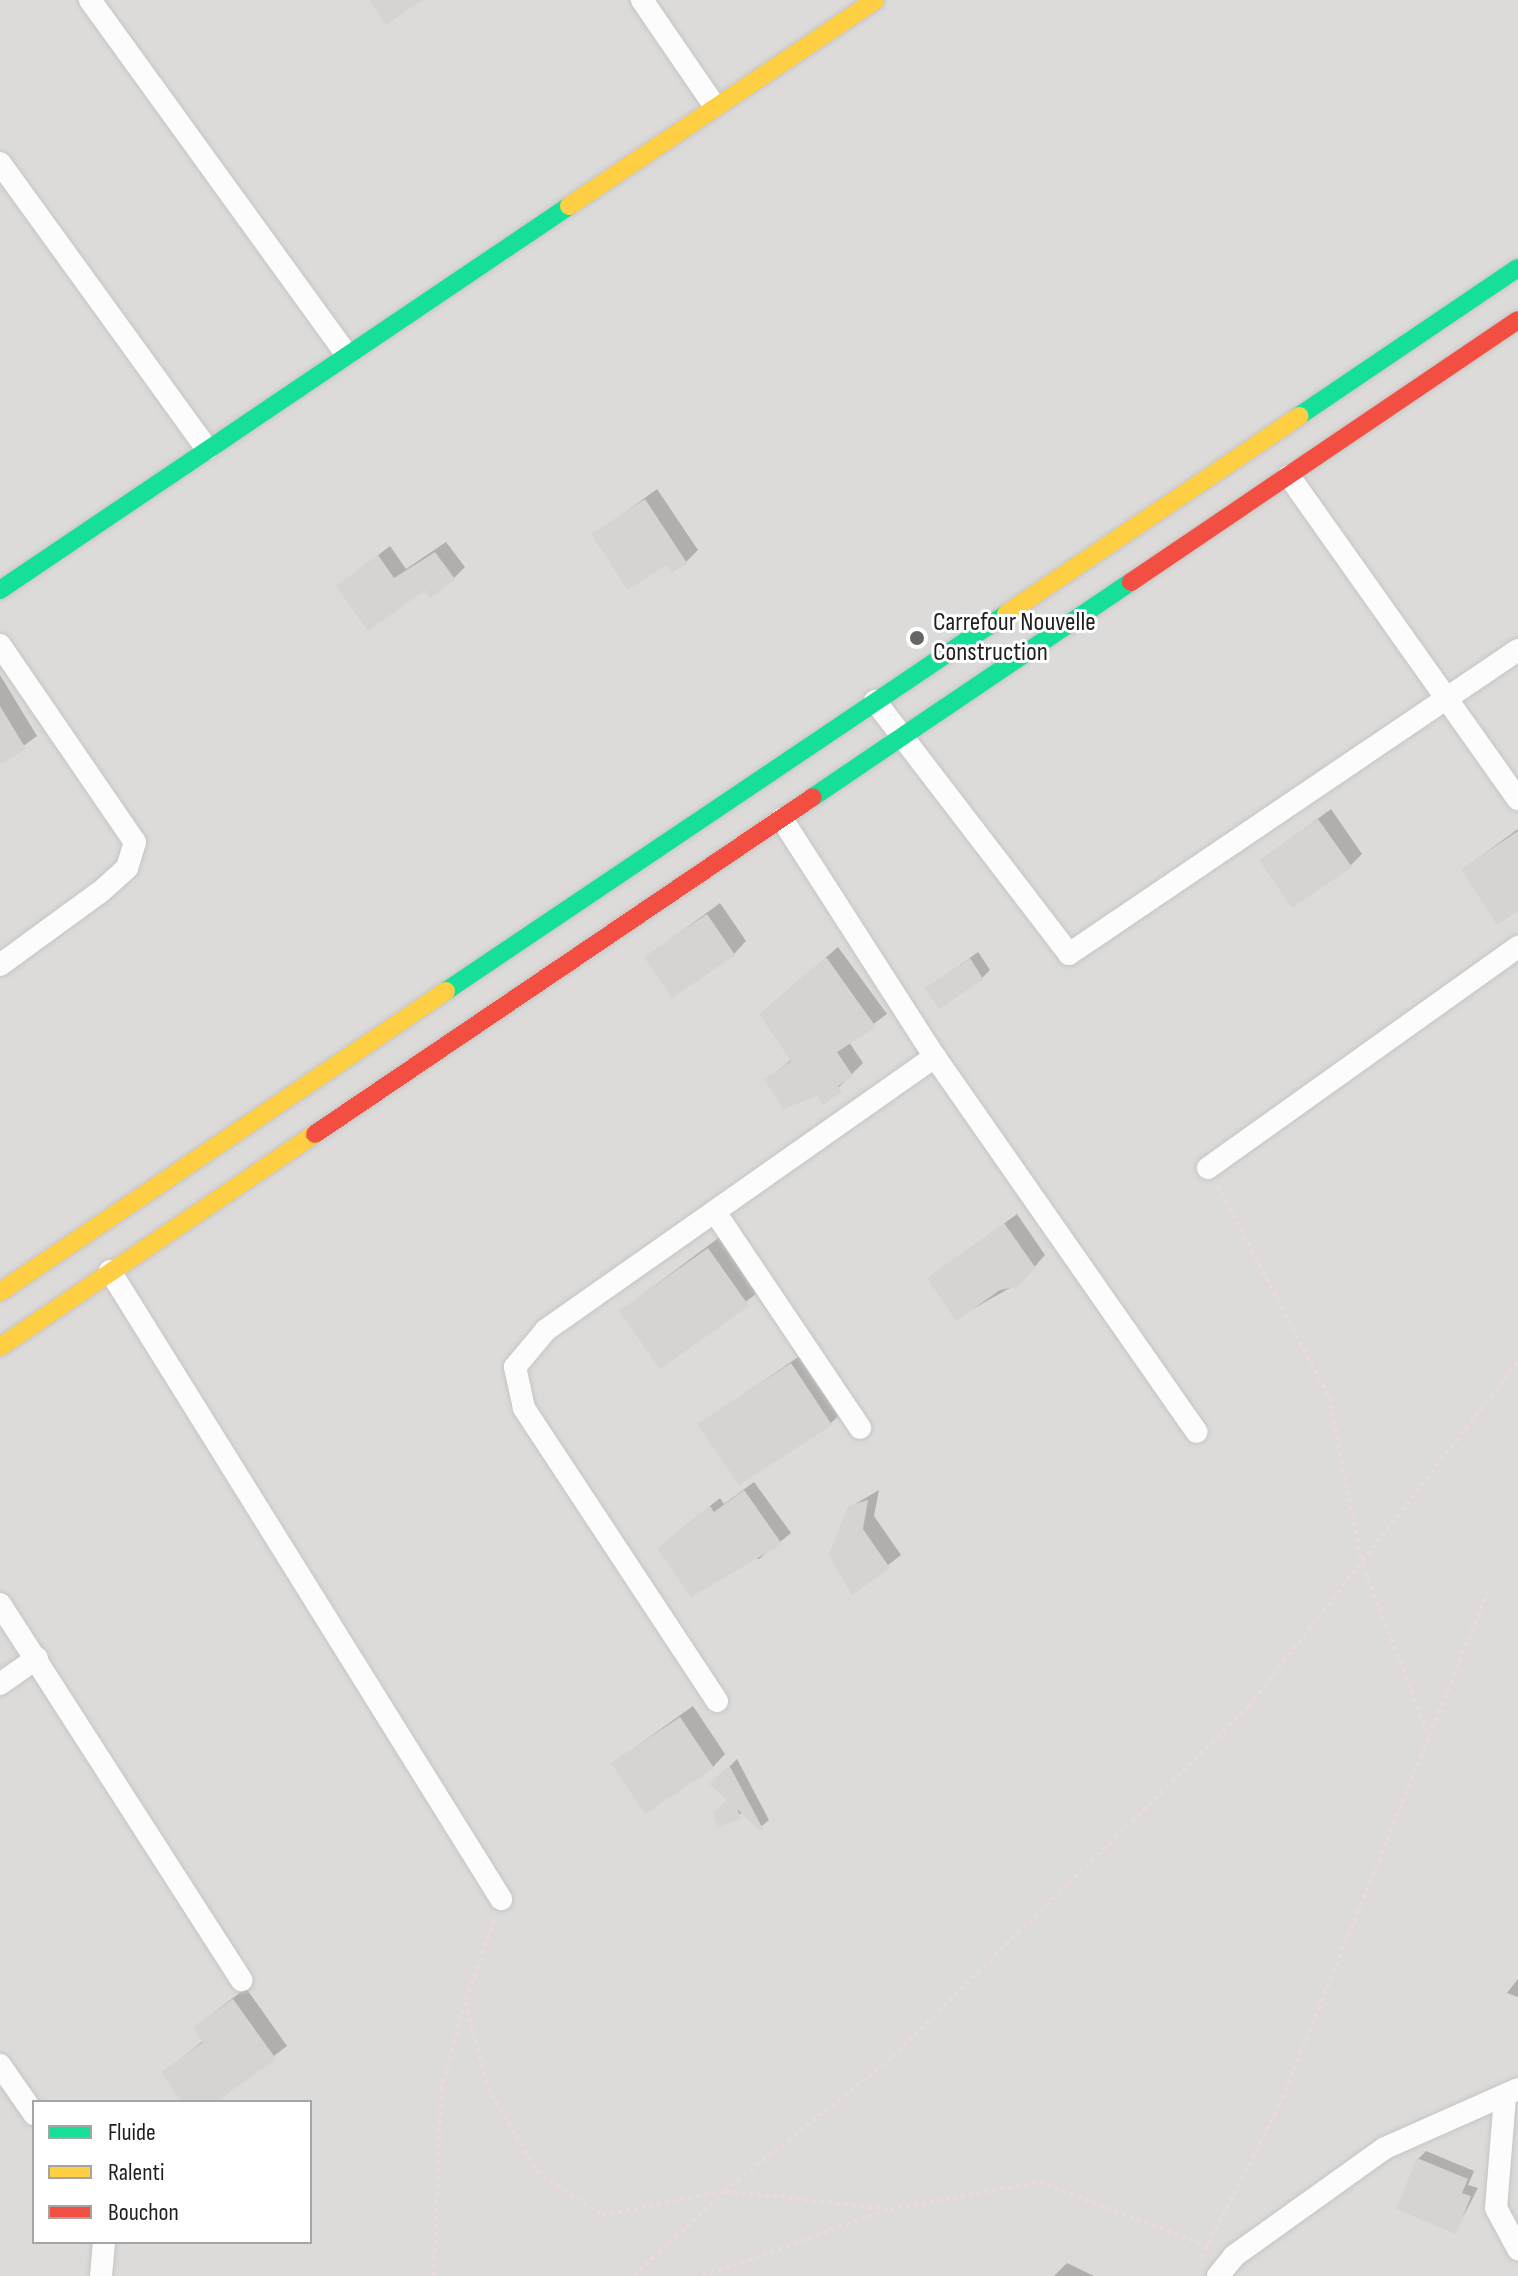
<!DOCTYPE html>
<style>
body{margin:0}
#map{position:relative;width:1518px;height:2276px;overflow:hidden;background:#edebe8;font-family:"Sofia Sans Condensed",sans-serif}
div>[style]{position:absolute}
.residential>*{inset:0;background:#dcdbd9}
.shadow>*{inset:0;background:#0003}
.building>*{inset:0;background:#d6d3d0}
.path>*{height:4px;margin-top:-2px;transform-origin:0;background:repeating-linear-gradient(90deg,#ecd9d9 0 4px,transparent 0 8px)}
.roads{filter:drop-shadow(0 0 2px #c6c5c4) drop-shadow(0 0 2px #c6c5c4)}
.street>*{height:22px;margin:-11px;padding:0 11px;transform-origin:11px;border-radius:11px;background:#fcfcfc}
.fast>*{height:18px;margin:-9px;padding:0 9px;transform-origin:9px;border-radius:9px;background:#16e098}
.slow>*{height:18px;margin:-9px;padding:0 9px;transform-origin:9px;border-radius:9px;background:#ffcf43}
.jam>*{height:18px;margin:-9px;padding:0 9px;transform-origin:9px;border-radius:9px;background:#f24e42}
.dots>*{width:22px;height:22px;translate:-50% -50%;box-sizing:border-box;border:4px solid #fff;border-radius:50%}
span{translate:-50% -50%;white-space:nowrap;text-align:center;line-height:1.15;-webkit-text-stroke:6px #fff;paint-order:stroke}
.poi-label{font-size:26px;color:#1f1f1f}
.left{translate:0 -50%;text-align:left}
.legend{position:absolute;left:32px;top:2100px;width:280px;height:144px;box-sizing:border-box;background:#fff;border:2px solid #a5a5a5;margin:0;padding:10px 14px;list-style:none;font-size:24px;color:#1f1f1f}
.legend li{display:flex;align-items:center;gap:16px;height:40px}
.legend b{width:40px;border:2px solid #a5a5a5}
</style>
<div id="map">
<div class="residential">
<div style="clip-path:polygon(evenodd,0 0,1518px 0,1518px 2276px,0 2276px,0 0,34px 2102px,310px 2102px,310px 2242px,34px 2242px,34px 2102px)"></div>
</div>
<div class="shadow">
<div style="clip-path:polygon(657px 489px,698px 550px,686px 562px,594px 535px)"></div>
<div style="clip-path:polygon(446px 542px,465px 567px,454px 578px,425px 587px,338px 586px,390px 546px,406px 569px)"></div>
<div style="clip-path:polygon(0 675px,37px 736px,0 763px)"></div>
<div style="clip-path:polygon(1331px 809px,1362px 854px,1350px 866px,1262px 860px)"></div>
<div style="clip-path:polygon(1518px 829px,1518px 905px,1463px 869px)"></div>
<div style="clip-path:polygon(720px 903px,746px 941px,734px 954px,647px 957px)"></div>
<div style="clip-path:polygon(838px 947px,887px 1014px,849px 1042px,863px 1063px,824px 1102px,818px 1093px,766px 1080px,792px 1059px,773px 1003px)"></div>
<div style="clip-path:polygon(978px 952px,990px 970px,982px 978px,928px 988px)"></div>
<div style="clip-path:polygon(1017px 1214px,1045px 1255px,1022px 1281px,957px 1318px,930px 1278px)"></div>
<div style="clip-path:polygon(725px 1233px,764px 1288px,660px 1366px,621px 1311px)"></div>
<div style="clip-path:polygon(804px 1353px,843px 1411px,830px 1424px,700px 1424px)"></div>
<div style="clip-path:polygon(754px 1482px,791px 1533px,759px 1559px,669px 1539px,720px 1498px,724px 1504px)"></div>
<div style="clip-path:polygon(879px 1490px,874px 1516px,901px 1555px,853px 1592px,850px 1507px)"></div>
<div style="clip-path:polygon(693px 1706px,725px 1754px,713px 1767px,613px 1763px)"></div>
<div style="clip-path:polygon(737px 1759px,769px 1820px,762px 1826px,744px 1812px,719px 1825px,729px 1799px,712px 1784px)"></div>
<div style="clip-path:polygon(1518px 1979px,1518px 1997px,1507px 1993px)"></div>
<div style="clip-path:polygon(246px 1988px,287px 2046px,213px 2102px,184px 2102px,163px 2073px,204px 2040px,195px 2027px)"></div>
<div style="clip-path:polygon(1426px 2151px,1474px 2171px,1468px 2185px,1478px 2188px,1455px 2232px,1418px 2159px)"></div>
<div style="clip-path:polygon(1067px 2263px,1094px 2276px,1054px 2276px)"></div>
</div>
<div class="building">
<div style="clip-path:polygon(369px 0,422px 0,386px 25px)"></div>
<div style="clip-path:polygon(645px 499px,687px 563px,672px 573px,666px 565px,628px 590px,591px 534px)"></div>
<div style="clip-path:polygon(435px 552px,455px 579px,430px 598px,425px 590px,368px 631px,336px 586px,378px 555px,394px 578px)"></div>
<div style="clip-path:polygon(0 706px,26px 749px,0 765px)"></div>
<div style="clip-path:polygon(1318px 819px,1352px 867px,1292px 908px,1259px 860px)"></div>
<div style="clip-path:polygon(1518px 831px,1518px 911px,1497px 925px,1461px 869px)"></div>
<div style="clip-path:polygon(707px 914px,735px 955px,672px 998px,644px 957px)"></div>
<div style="clip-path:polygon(826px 957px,876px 1027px,837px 1052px,853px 1076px,838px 1086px,842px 1092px,823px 1105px,817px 1096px,783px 1109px,764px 1079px,791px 1061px,759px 1014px)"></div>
<div style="clip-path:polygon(970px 958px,983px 979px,939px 1009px,925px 988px)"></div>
<div style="clip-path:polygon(1004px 1223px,1035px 1267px,1019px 1286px,1000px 1290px,956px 1321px,927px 1278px)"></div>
<div style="clip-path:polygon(708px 1248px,749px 1306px,660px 1369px,619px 1311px)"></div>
<div style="clip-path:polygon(791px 1363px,832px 1425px,739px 1485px,697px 1424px)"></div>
<div style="clip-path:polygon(744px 1490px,782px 1544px,691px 1597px,657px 1548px,710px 1506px,714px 1512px)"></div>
<div style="clip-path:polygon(868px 1500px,863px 1529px,890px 1568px,852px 1595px,829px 1555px,848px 1506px)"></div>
<div style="clip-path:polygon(680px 1717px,714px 1768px,645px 1814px,611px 1763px)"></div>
<div style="clip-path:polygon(729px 1765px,763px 1829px,760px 1831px,737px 1809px,741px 1818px,717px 1828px,713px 1812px,727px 1800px,709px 1784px)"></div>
<div style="clip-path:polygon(233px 1999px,276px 2059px,216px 2102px,182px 2102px,161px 2072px,203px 2042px,193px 2027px)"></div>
<div style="clip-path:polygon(1417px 2158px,1468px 2179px,1462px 2193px,1471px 2196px,1456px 2234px,1396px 2209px)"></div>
</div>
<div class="path">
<div style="left:1218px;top:1186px;width:238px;rotate:62.3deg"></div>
<div style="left:1329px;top:1397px;width:170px;rotate:78.8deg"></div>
<div style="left:1362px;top:1564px;width:181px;rotate:68.7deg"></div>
<div style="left:494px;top:1920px;width:87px;rotate:109.5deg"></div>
<div style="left:465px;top:2002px;width:89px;rotate:75deg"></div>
<div style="left:488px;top:2088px;width:97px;rotate:59.7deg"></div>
<div style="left:537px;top:2172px;width:78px;rotate:33.5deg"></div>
<div style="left:602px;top:2215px;width:125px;rotate:-11deg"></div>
<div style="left:725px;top:2191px;width:166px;rotate:6.2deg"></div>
<div style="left:890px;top:2209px;width:152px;rotate:-10.2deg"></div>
<div style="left:1040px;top:2182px;width:184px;rotate:21deg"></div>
<div style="left:1201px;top:2258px;width:171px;rotate:-62.8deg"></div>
<div style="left:1279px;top:2106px;width:558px;rotate:-67.89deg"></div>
<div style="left:434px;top:2276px;width:186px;rotate:-87.8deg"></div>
<div style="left:441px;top:2090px;width:87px;rotate:-74.7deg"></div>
<div style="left:634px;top:2276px;width:125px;rotate:-43deg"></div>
<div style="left:725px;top:2191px;width:214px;rotate:-38.7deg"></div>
<div style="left:892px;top:2057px;width:501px;rotate:-44.51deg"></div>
<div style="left:1249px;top:1706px;width:437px;rotate:-52deg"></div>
<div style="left:703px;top:2276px;width:198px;rotate:-19.8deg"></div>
</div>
<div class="roads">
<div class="street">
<div style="left:90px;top:0;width:437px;rotate:54.1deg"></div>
<div style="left:642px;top:0;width:127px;rotate:55.6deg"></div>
<div style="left:0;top:163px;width:353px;rotate:54.1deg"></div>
<div style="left:1289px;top:476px;width:396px;rotate:54.7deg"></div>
<div style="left:0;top:645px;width:239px;rotate:55.6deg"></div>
<div style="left:135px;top:842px;width:27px;rotate:107deg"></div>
<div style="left:127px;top:868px;width:36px;rotate:138deg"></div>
<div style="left:100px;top:892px;width:124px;rotate:143.9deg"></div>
<div style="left:875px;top:701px;width:319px;rotate:52.5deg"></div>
<div style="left:1069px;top:954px;width:542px;rotate:-34.1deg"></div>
<div style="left:782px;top:819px;width:283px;rotate:57.3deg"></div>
<div style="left:935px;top:1057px;width:457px;rotate:55.1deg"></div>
<div style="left:1208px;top:1168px;width:381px;rotate:-35.5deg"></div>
<div style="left:715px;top:1212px;width:260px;rotate:56.1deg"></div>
<div style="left:110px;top:1271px;width:740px;rotate:58.09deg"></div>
<div style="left:0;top:1604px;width:447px;rotate:57.3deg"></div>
<div style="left:0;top:1684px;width:45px;rotate:-35.1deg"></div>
<div style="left:717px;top:1701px;width:351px;rotate:-123.4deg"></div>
<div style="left:524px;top:1408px;width:42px;rotate:-102.4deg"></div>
<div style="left:515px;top:1367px;width:48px;rotate:-50deg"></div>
<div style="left:546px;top:1330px;width:475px;rotate:-35.1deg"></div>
<div style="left:0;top:2065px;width:60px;rotate:55.2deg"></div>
<div style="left:1505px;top:2097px;width:111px;rotate:94.6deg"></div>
<div style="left:1496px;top:2208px;width:47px;rotate:61.8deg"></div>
<div style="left:101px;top:2276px;width:34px;rotate:-85deg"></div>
<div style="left:1218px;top:2276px;width:26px;rotate:-51deg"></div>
<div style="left:1234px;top:2256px;width:186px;rotate:-35.6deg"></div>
<div style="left:1385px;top:2148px;width:145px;rotate:-23.9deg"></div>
</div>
<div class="fast">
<div style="left:1299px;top:416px;width:264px;rotate:-34.1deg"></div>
<div style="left:0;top:590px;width:686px;rotate:-34.01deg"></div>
<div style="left:813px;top:797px;width:384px;rotate:-34.1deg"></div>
<div style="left:446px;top:991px;width:675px;rotate:-33.95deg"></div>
</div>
<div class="slow">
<div style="left:569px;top:206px;width:369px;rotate:-33.9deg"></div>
<div style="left:1006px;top:614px;width:354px;rotate:-34deg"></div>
<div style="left:0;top:1292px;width:538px;rotate:-34.01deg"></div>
<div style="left:0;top:1347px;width:380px;rotate:-34.1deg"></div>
</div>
<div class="jam">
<div style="left:1131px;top:582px;width:467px;rotate:-34.1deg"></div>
<div style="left:315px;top:1134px;width:601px;rotate:-34.09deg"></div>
</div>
</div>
<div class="dots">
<div style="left:917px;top:638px;background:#676665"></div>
</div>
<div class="poi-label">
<span class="left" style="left:933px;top:638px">Carrefour Nouvelle<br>Construction</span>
</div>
<ul class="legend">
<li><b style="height:10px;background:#16e098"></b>Fluide</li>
<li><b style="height:10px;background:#ffcf43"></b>Ralenti</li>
<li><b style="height:10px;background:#f24e42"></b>Bouchon</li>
</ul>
</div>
